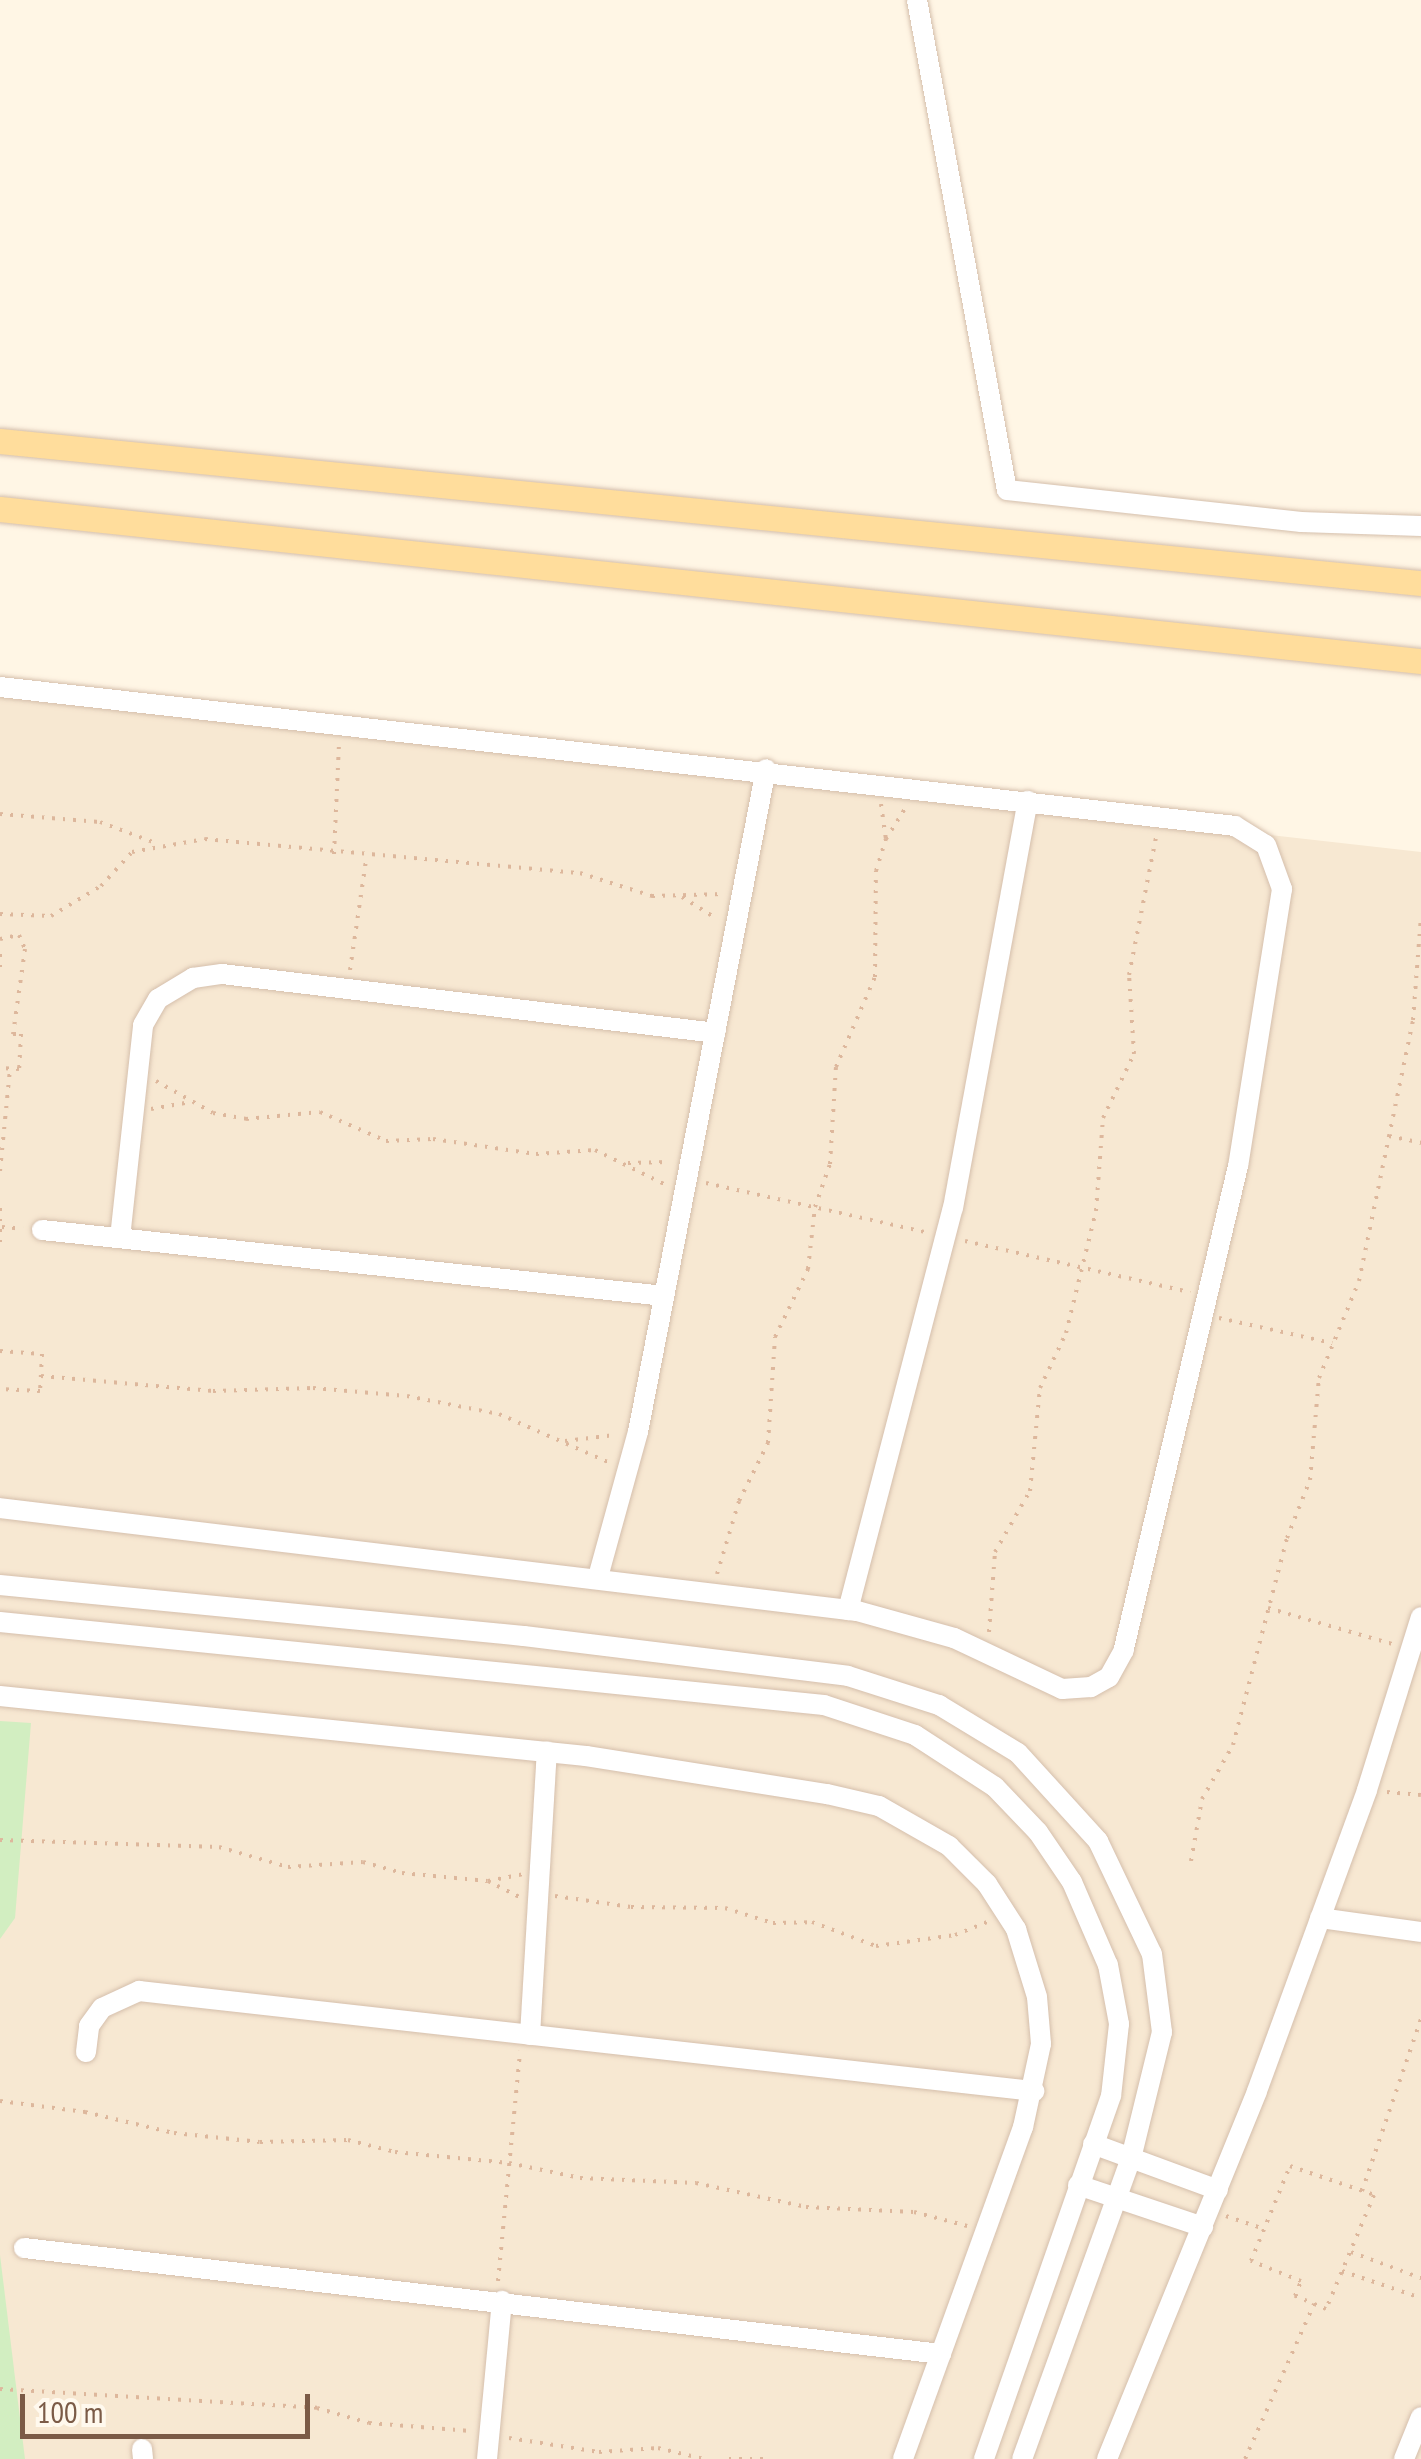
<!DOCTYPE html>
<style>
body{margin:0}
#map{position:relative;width:1421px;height:2459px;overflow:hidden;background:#fff6e5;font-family:"PT Sans Narrow",sans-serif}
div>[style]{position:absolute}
.residential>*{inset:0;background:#f7e8d2}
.green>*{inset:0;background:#d2eec1}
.path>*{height:4px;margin-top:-2px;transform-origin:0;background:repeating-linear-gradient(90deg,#ddb79c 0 2.5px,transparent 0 10.5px)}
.roads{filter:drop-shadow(0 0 2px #d5bfac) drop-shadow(0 0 2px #d5bfac)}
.minor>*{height:20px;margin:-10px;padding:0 10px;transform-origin:10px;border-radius:10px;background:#fff}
.major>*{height:25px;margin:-12.5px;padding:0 12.5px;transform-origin:12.5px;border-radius:12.5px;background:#ffdd9c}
span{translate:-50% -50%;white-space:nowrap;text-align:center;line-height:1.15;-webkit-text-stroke:8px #fff9ee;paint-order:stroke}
.scale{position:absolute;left:20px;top:2394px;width:290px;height:45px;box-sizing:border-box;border:5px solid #7b5b47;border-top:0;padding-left:12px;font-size:30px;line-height:35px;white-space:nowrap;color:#7b5b47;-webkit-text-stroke:8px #fff9ee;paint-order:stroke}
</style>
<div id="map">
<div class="residential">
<div style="clip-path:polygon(0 692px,1421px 852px,1421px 2459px,0 2459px)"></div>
</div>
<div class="green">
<div style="clip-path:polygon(0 1721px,31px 1723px,15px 1918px,0 1939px)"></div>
<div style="clip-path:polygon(0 2255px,25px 2459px,0 2459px)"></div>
</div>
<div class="path">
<div style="left:881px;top:804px;width:35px;rotate:82deg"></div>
<div style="left:0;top:814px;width:100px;rotate:4.6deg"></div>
<div style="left:100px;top:822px;width:57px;rotate:20.7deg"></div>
<div style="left:334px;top:854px;width:110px;rotate:-87.4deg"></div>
<div style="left:682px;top:897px;width:40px;rotate:32deg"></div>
<div style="left:0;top:914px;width:51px;rotate:2.2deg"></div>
<div style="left:51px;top:916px;width:58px;rotate:-31deg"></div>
<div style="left:101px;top:886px;width:46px;rotate:-47.6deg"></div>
<div style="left:132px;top:852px;width:74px;rotate:-10.1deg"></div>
<div style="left:205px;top:839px;width:377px;rotate:5.2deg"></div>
<div style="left:580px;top:873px;width:76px;rotate:17.7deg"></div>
<div style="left:652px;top:896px;width:72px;rotate:-1.6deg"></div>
<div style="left:0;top:939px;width:19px;rotate:-12deg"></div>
<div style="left:19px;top:935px;width:15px;rotate:67deg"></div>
<div style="left:25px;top:949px;width:86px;rotate:98deg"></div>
<div style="left:13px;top:1034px;width:8px"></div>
<div style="left:21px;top:1034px;width:35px;rotate:93deg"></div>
<div style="left:19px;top:1069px;width:19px;rotate:-177deg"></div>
<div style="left:0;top:954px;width:13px;rotate:90deg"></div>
<div style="left:350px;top:970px;width:111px;rotate:-81.7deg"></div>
<div style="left:156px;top:1081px;width:65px;rotate:29.3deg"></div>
<div style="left:213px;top:1113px;width:34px;rotate:10deg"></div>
<div style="left:246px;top:1119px;width:74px;rotate:-5.4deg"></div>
<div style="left:320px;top:1112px;width:72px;rotate:23.7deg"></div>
<div style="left:386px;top:1141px;width:47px;rotate:-2.4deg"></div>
<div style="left:433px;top:1139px;width:104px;rotate:8.3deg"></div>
<div style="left:536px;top:1154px;width:59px;rotate:-3.9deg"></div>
<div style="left:595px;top:1150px;width:77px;rotate:26.2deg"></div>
<div style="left:151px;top:1109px;width:36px;rotate:-10deg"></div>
<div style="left:1389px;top:1136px;width:33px;rotate:12deg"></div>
<div style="left:628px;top:1163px;width:41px;rotate:-1.4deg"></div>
<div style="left:0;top:1171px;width:102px;rotate:-84.4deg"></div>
<div style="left:706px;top:1183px;width:225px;rotate:12.6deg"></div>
<div style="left:0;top:1208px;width:35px;rotate:90deg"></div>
<div style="left:2px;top:1227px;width:21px;rotate:5deg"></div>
<div style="left:965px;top:1241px;width:231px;rotate:12.8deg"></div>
<div style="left:1219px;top:1318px;width:116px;rotate:12.5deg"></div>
<div style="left:0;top:1351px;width:42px;rotate:4.1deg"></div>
<div style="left:42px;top:1354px;width:37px;rotate:93deg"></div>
<div style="left:40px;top:1391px;width:40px;rotate:-177.1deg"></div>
<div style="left:41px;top:1376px;width:173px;rotate:5deg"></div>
<div style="left:213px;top:1391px;width:100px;rotate:-1.7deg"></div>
<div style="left:313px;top:1388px;width:94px;rotate:4.9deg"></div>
<div style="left:407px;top:1396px;width:94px;rotate:11.1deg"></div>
<div style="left:499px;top:1414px;width:119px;rotate:23.8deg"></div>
<div style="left:565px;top:1441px;width:50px;rotate:-6.8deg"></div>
<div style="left:717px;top:1574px;width:76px;rotate:-73.2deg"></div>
<div style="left:739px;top:1501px;width:65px;rotate:-63.4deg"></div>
<div style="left:768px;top:1443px;width:106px;rotate:-86.2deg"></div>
<div style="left:775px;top:1337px;width:76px;rotate:-64.1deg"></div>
<div style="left:808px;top:1269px;width:62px;rotate:-83.6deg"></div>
<div style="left:815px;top:1207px;width:46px;rotate:-70.8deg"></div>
<div style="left:830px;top:1164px;width:97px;rotate:-86.5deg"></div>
<div style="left:836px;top:1067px;width:98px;rotate:-66.6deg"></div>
<div style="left:875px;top:977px;width:106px;rotate:-89.5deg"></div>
<div style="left:876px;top:871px;width:34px;rotate:-73deg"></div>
<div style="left:886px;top:839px;width:38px;rotate:-58deg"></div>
<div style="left:1268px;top:1608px;width:130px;rotate:16.1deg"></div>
<div style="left:989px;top:1632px;width:80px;rotate:-85.7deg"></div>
<div style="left:995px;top:1552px;width:70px;rotate:-60.2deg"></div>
<div style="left:1030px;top:1491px;width:103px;rotate:-84.5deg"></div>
<div style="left:1040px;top:1388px;width:61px;rotate:-64.7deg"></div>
<div style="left:1066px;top:1333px;width:126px;rotate:-76.2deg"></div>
<div style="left:1096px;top:1211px;width:93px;rotate:-85.7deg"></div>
<div style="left:1103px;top:1118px;width:71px;rotate:-64.2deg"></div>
<div style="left:1134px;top:1054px;width:79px;rotate:-93.6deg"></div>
<div style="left:1129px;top:975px;width:140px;rotate:-78.9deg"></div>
<div style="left:1387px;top:1792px;width:34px;rotate:5deg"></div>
<div style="left:0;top:1840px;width:219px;rotate:1.8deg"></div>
<div style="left:219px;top:1847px;width:72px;rotate:16.2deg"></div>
<div style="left:288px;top:1867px;width:75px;rotate:-3.8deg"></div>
<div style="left:363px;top:1862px;width:41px;rotate:15.8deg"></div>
<div style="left:402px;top:1873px;width:86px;rotate:5.3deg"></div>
<div style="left:488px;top:1881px;width:35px;rotate:27deg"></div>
<div style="left:1191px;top:1861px;width:63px;rotate:-79.9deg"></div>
<div style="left:1202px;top:1799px;width:62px;rotate:-60.1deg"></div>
<div style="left:1233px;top:1745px;width:214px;rotate:-75.4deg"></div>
<div style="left:1287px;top:1538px;width:62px;rotate:-68.4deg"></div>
<div style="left:1310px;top:1480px;width:102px;rotate:-85deg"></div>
<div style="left:1319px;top:1378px;width:105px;rotate:-67.6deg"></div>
<div style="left:1359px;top:1281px;width:267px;rotate:-78.3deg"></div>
<div style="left:1413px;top:1020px;width:105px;rotate:-85.6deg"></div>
<div style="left:488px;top:1881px;width:36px;rotate:-11deg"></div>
<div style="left:555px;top:1896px;width:77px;rotate:8.2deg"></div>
<div style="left:631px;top:1907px;width:94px;rotate:0.6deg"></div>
<div style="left:725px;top:1908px;width:50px;rotate:17.4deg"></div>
<div style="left:773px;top:1923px;width:39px;rotate:-1deg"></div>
<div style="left:812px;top:1922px;width:68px;rotate:20.6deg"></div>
<div style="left:876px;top:1946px;width:80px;rotate:-7.9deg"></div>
<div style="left:955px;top:1935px;width:37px;rotate:-22deg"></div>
<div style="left:0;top:2101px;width:86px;rotate:7.4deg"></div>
<div style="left:85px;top:2112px;width:91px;rotate:13.3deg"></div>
<div style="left:174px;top:2133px;width:86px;rotate:6deg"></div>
<div style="left:260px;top:2142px;width:88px;rotate:-1.3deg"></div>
<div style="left:348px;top:2140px;width:49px;rotate:14.3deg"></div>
<div style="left:395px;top:2152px;width:115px;rotate:5.5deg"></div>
<div style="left:509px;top:2163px;width:73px;rotate:11.9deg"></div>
<div style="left:580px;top:2178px;width:116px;rotate:2.5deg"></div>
<div style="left:696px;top:2183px;width:113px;rotate:12.3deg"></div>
<div style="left:806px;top:2207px;width:108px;rotate:2.7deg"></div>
<div style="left:914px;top:2212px;width:55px;rotate:14.8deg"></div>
<div style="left:1290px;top:2166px;width:89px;rotate:19deg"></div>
<div style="left:1374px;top:2195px;width:124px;rotate:112.8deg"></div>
<div style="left:1326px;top:2309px;width:34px;rotate:-157deg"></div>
<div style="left:1295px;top:2296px;width:16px;rotate:-68deg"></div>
<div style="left:1301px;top:2281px;width:54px;rotate:-158.2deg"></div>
<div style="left:1251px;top:2261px;width:103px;rotate:-67.7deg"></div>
<div style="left:1362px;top:2191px;width:182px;rotate:-71.1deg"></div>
<div style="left:1226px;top:2216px;width:40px;rotate:18.9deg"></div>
<div style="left:1351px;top:2252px;width:75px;rotate:20.4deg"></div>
<div style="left:1342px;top:2271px;width:83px;rotate:18.9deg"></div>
<div style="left:498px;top:2281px;width:231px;rotate:-84.5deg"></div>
<div style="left:0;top:2389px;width:318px;rotate:3.4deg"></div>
<div style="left:317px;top:2408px;width:54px;rotate:16.1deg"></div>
<div style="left:369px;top:2423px;width:102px;rotate:4.5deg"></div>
<div style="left:509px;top:2438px;width:91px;rotate:8.8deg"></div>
<div style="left:599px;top:2452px;width:59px;rotate:-3.9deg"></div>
<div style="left:658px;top:2448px;width:47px;rotate:13.4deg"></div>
<div style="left:729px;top:2459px;width:35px"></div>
<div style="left:1245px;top:2459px;width:170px;rotate:-66deg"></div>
</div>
<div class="roads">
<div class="minor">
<div style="left:917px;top:0;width:498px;rotate:79.6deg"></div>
<div style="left:1007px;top:490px;width:296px;rotate:6.2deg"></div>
<div style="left:1301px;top:522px;width:120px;rotate:1.9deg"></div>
<div style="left:0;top:687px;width:1243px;rotate:6.42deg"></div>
<div style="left:1235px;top:826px;width:36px;rotate:32deg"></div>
<div style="left:1266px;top:845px;width:47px;rotate:70deg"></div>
<div style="left:1282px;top:889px;width:280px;rotate:99deg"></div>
<div style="left:1238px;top:1166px;width:497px;rotate:103.3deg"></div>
<div style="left:1124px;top:1650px;width:31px;rotate:119deg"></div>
<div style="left:1109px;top:1677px;width:21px;rotate:151deg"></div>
<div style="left:1091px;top:1687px;width:29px;rotate:176deg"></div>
<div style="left:1062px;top:1689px;width:119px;rotate:-154.7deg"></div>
<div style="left:954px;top:1638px;width:101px;rotate:-164.4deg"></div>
<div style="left:857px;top:1611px;width:863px;rotate:-173.15deg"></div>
<div style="left:42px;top:1230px;width:626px;rotate:6.05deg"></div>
<div style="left:120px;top:1238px;width:214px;rotate:-83.8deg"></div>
<div style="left:143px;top:1025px;width:30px;rotate:-60deg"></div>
<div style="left:158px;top:999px;width:41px;rotate:-31deg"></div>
<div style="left:193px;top:978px;width:29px;rotate:-8deg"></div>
<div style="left:222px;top:974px;width:497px;rotate:6.8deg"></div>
<div style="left:598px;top:1577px;width:150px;rotate:-74.6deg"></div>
<div style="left:638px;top:1432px;width:675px;rotate:-79.07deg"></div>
<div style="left:0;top:1585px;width:526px;rotate:5.56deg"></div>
<div style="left:524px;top:1636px;width:326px;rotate:7deg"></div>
<div style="left:848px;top:1676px;width:96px;rotate:17.7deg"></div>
<div style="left:939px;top:1705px;width:92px;rotate:31.3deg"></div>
<div style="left:1018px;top:1753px;width:119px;rotate:47.7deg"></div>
<div style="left:1098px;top:1841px;width:125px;rotate:64.5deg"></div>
<div style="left:1152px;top:1954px;width:79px;rotate:82.7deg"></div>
<div style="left:1162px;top:2032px;width:130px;rotate:103.8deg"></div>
<div style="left:1131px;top:2158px;width:320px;rotate:109.9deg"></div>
<div style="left:848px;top:1610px;width:415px;rotate:-75.4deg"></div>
<div style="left:953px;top:1208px;width:414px;rotate:-79.6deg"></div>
<div style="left:0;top:1622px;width:828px;rotate:5.75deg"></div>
<div style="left:824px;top:1705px;width:96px;rotate:18.2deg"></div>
<div style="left:915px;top:1735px;width:95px;rotate:33deg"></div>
<div style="left:995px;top:1787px;width:62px;rotate:46.3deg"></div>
<div style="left:1038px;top:1832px;width:60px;rotate:55.8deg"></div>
<div style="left:1072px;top:1882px;width:90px;rotate:66.6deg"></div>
<div style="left:1108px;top:1965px;width:60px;rotate:79.4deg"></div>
<div style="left:1119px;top:2024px;width:72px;rotate:96.3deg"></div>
<div style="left:1111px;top:2096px;width:385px;rotate:109.3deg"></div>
<div style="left:0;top:1696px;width:589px;rotate:5.85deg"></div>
<div style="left:586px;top:1756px;width:244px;rotate:9deg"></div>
<div style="left:827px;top:1794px;width:53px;rotate:13deg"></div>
<div style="left:879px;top:1806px;width:81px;rotate:29.7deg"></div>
<div style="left:949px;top:1846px;width:54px;rotate:45deg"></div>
<div style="left:987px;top:1884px;width:54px;rotate:57.2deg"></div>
<div style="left:1016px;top:1929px;width:71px;rotate:72.8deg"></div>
<div style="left:1037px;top:1997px;width:47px;rotate:85.1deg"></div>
<div style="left:1041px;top:2044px;width:85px;rotate:102.2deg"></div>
<div style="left:1023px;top:2127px;width:353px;rotate:109.9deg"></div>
<div style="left:1320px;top:1918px;width:102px;rotate:7.9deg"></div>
<div style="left:530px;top:2035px;width:284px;rotate:-86.6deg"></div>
<div style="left:86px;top:2052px;width:26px;rotate:-83deg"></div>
<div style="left:89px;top:2026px;width:22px;rotate:-54deg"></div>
<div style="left:102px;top:2008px;width:41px;rotate:-24.7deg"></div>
<div style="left:139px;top:1991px;width:901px;rotate:6.38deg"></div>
<div style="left:1093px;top:2144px;width:133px;rotate:20.2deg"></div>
<div style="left:1078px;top:2185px;width:132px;rotate:18.6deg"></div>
<div style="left:24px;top:2248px;width:923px;rotate:6.59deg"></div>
<div style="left:142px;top:2449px;width:10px;rotate:84deg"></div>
<div style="left:487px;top:2459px;width:159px;rotate:-84.6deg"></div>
<div style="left:1107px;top:2459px;width:397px;rotate:-67.8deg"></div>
<div style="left:1257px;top:2091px;width:320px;rotate:-69.9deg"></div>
<div style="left:1367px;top:1790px;width:181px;rotate:-72.7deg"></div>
<div style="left:1404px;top:2459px;width:45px;rotate:-68deg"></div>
</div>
<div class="major">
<div style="left:0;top:441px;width:1428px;rotate:5.71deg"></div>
<div style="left:0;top:509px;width:1429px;rotate:6.11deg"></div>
</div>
</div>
<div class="scale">100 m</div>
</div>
